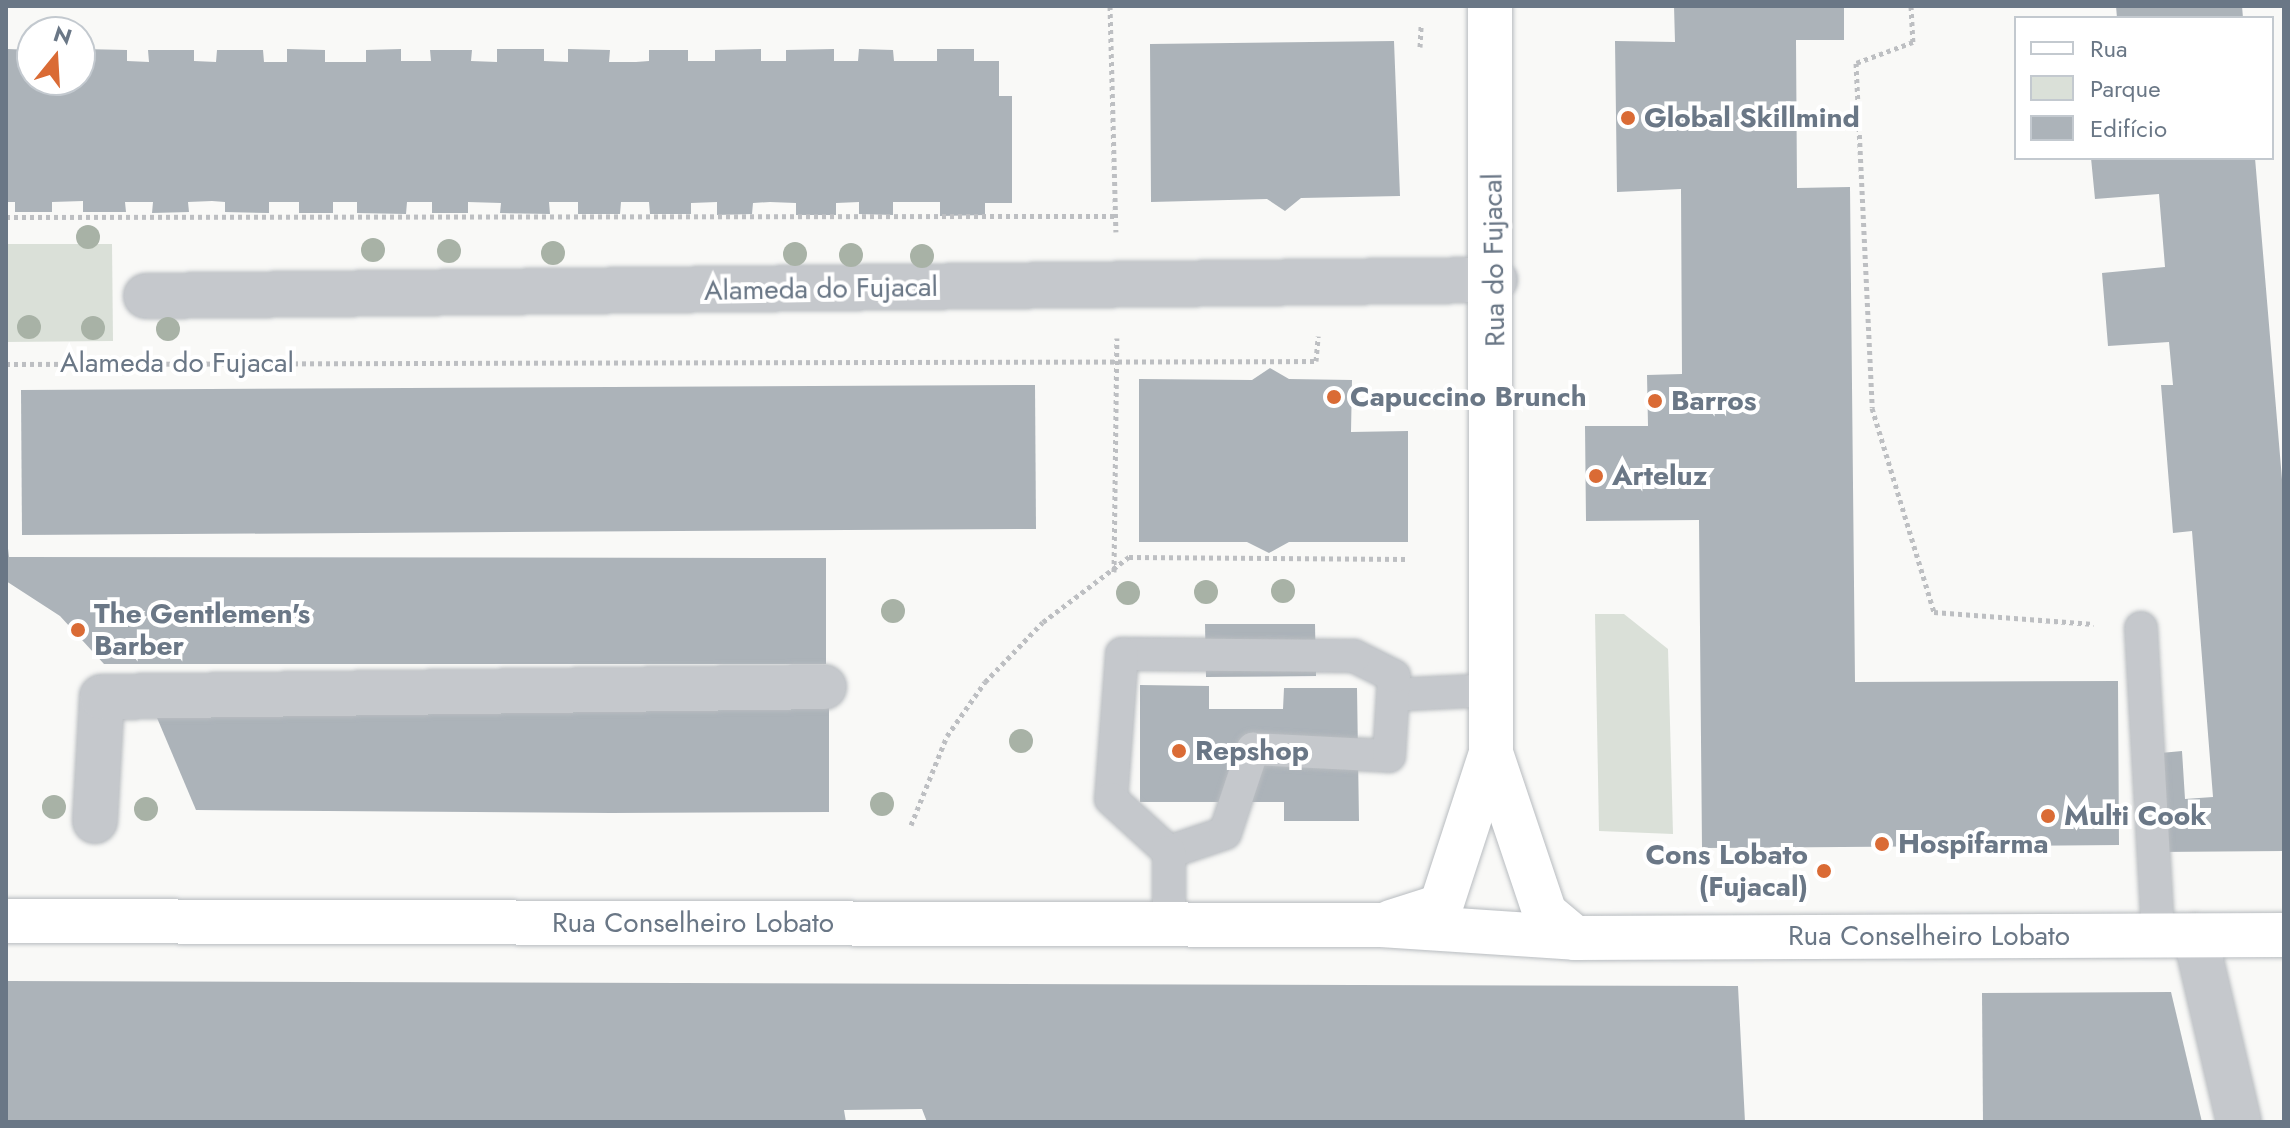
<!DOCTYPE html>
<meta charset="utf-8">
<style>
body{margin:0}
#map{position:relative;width:2290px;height:1128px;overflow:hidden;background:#f9f9f7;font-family:Jost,sans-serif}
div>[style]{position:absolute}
.green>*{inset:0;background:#dae0d8}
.building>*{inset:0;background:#acb3b9}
.path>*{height:5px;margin-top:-2.5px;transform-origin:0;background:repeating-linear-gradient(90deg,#bdbfc2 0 4px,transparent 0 8px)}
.roads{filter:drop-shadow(0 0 2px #b8bcc0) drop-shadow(0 0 2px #b8bcc0)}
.lane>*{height:32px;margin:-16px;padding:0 16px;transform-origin:16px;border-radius:16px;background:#c5c8cc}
.street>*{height:44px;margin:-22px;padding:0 22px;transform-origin:22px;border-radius:22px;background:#c5c8cc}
.secondary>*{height:44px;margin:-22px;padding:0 22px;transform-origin:22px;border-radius:22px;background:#fff}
.trees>*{width:24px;height:24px;margin:-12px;border-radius:50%;background:#a8b2a6}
.dots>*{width:22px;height:22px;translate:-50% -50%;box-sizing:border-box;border:4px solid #fff;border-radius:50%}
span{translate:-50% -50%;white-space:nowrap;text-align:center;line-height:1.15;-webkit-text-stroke:8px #fff;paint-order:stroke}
.poi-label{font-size:28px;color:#6a7786;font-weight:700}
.left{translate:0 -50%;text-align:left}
.right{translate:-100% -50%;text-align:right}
.street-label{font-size:28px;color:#6a7786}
.frame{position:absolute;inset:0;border:8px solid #6a7786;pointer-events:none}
.legend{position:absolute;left:2014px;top:16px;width:260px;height:144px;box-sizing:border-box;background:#fff;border:2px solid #c3c9cf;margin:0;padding:10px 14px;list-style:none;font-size:24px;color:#6a7786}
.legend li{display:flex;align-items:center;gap:16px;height:40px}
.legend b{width:40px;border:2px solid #c3c9cf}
.north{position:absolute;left:16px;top:16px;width:80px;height:80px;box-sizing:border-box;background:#fff;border:2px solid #c3c9cf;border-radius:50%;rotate:18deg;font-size:22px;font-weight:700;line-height:32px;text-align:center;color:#6a7786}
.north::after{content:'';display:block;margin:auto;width:28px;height:36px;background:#da6b35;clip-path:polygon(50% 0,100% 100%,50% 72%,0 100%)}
</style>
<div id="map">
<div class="green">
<div style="clip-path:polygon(6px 244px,112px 244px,113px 341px,6px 342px)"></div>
<div style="clip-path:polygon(1595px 614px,1624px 614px,1668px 649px,1673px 834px,1599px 831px)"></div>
</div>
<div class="building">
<div style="clip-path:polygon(1674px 6px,1844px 6px,1844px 40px,1796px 40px,1797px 188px,1850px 187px,1855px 682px,2118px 681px,2119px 845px,1702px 848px,1699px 520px,1586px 521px,1585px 426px,1648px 426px,1647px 375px,1682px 374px,1681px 189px,1617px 192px,1615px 41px,1675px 42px)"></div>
<div style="clip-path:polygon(2116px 6px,2242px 6px,2243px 18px,2117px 18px)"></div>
<div style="clip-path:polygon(1394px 41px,1400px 196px,1301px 198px,1285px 211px,1267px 199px,1151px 202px,1150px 44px)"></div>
<div style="clip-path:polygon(8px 49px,32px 50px,32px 80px,80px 80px,83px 49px,127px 50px,127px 61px,149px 62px,148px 50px,194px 50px,194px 61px,216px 62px,217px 50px,263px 50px,264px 62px,287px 62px,287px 49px,325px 50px,325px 62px,366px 62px,366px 50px,401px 49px,401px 61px,431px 61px,430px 50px,472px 50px,471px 61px,497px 62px,497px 49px,544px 49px,544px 61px,568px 62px,568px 49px,610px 50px,609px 62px,636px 62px,649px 61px,649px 50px,688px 50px,688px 61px,715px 61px,715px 50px,761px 49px,761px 61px,786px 61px,786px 50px,834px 49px,834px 61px,858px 61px,859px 49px,893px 50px,894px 61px,937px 61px,937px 49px,974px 49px,974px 61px,999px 61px,999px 96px,1012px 96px,1012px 203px,985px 203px,985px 215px,940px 216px,940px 202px,893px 202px,893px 215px,859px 214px,859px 202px,836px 203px,836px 215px,796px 215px,796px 203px,770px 202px,753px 203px,752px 214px,717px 215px,717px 202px,691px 203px,691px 214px,650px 214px,649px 202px,621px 202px,620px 214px,578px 214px,578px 202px,549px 202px,550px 214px,500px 213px,501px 203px,468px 202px,468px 213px,432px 213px,432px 202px,407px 202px,406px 214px,357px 213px,357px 202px,333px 202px,333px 213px,299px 213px,299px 202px,269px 202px,269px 213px,225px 212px,225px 202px,212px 201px,188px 202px,189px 212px,152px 213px,153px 202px,125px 202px,126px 212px,83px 212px,83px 201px,52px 202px,52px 212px,15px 212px,15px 202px,6px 202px)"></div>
<div style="clip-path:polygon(2091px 158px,2255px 158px,2284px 503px,2284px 851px,2158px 852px,2150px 754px,2182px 751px,2185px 799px,2213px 797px,2192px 531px,2173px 533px,2161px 385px,2173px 385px,2169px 342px,2108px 346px,2102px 273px,2165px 267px,2159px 194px,2095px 199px)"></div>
<div style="clip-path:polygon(1270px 368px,1289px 379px,1352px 380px,1351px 432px,1408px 431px,1408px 542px,1289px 542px,1269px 553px,1247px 542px,1139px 542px,1139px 379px,1252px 380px)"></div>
<div style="clip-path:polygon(1035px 385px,1036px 529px,22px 535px,21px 390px)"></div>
<div style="clip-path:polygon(6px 531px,9px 557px,826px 558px,826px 664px,104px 664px,60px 616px,6px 581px)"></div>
<div style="clip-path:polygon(1205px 624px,1315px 624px,1316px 676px,1206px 677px)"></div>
<div style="clip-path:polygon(1140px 685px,1209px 686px,1209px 709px,1283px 709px,1284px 688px,1357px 688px,1359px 821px,1284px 821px,1284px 802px,1140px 802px)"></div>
<div style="clip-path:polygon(829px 704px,829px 812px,611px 813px,196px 810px,152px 706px)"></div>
<div style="clip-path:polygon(6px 981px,1738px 986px,1745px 1122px,927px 1122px,922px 1109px,844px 1110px,846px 1122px,6px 1122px)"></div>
<div style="clip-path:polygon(2171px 992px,2202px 1122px,1983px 1122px,1982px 993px)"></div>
</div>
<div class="path">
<div style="left:1110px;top:6px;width:226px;rotate:88.5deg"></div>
<div style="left:1911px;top:6px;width:36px;rotate:87deg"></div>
<div style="left:1913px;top:42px;width:61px;rotate:159.8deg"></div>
<div style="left:1856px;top:63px;width:345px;rotate:87.3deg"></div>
<div style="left:1872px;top:408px;width:213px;rotate:73.1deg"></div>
<div style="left:1934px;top:612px;width:160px;rotate:4.3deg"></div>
<div style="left:1420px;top:47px;width:21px;rotate:-87deg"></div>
<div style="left:6px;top:217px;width:1109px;rotate:-0.05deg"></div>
<div style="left:6px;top:364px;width:1310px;rotate:-0.13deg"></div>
<div style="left:1316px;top:361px;width:25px;rotate:-85deg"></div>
<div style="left:1114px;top:572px;width:234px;rotate:-89.3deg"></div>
<div style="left:911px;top:825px;width:96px;rotate:-68deg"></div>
<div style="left:947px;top:736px;width:66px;rotate:-54.9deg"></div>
<div style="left:985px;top:682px;width:83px;rotate:-46deg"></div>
<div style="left:1043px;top:622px;width:108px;rotate:-37.1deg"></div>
<div style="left:1129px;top:557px;width:278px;rotate:0.4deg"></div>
</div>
<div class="roads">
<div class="lane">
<div style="left:2141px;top:628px;width:307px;rotate:86.8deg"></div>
<div style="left:1393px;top:695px;width:100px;rotate:-2.9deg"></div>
<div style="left:1169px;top:852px;width:59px;rotate:-18.7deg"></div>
<div style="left:1225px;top:833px;width:89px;rotate:-71.6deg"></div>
<div style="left:1253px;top:749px;width:136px;rotate:2.9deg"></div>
<div style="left:1389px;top:756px;width:80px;rotate:-86.4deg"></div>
<div style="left:1394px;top:676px;width:45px;rotate:-153.4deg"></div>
<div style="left:1354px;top:656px;width:232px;rotate:-179.5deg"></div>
<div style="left:1122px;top:654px;width:145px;rotate:94.3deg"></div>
<div style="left:1111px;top:799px;width:79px;rotate:42.4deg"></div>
<div style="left:1169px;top:852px;width:73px;rotate:90deg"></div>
</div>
<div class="street">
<div style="left:146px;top:296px;width:1349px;rotate:-0.68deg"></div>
<div style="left:95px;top:821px;width:124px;rotate:-86.8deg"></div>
<div style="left:102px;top:697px;width:722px;rotate:-0.79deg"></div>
<div style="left:2195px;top:935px;width:192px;rotate:76.8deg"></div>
</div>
<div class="secondary">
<div style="left:1491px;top:753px;width:169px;rotate:71.4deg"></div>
<div style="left:1545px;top:913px;width:39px;rotate:40deg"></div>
<div style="left:6px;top:921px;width:1375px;rotate:0.17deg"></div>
<div style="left:1381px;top:925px;width:194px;rotate:3.8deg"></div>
<div style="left:1575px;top:938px;width:709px;rotate:-0.24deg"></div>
<div style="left:1391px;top:922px;width:52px;rotate:-17.7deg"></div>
<div style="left:1441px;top:906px;width:161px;rotate:-71.9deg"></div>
<div style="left:1491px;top:753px;width:747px;rotate:-90.08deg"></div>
</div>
</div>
<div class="trees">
<div style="left:88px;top:237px"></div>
<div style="left:373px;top:250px"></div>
<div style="left:449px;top:251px"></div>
<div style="left:553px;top:253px"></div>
<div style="left:795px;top:254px"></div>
<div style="left:851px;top:255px"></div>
<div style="left:922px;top:256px"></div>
<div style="left:29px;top:327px"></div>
<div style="left:93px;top:328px"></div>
<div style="left:168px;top:329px"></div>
<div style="left:1283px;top:591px"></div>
<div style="left:1206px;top:592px"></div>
<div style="left:1128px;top:593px"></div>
<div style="left:893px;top:611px"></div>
<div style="left:1021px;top:741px"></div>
<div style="left:882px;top:804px"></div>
<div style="left:54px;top:807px"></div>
<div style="left:146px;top:809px"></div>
</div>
<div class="dots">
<div style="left:1628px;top:118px;background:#da6b35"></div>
<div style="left:1334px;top:397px;background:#da6b35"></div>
<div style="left:1655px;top:401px;background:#da6b35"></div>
<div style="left:1596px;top:476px;background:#da6b35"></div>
<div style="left:78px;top:630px;background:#da6b35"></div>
<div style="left:1179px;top:751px;background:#da6b35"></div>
<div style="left:2048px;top:816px;background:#da6b35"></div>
<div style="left:1882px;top:844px;background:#da6b35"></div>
<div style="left:1824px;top:871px;background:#da6b35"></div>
</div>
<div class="poi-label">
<span class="left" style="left:1644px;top:118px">Global Skillmind</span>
<span class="left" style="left:1350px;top:397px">Capuccino Brunch</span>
<span class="left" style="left:1671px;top:401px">Barros</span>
<span class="left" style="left:1612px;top:476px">Arteluz</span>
<span class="left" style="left:94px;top:630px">The Gentlemen's<br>Barber</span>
<span class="left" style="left:1195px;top:751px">Repshop</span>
<span class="left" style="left:2064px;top:816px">Multi Cook</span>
<span class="left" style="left:1898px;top:844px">Hospifarma</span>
<span class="right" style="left:1808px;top:871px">Cons Lobato<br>(Fujacal)</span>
</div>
<div class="street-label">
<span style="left:1494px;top:260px;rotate:-91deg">Rua do Fujacal</span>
<span style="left:821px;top:289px;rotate:-1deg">Alameda do Fujacal</span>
<span style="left:177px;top:363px">Alameda do Fujacal</span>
<span style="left:693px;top:923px">Rua Conselheiro Lobato</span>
<span style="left:1929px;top:936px">Rua Conselheiro Lobato</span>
</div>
<div class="frame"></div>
<ul class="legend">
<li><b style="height:10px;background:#fff"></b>Rua</li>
<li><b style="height:22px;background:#dae0d8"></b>Parque</li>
<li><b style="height:22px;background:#acb3b9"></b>Edifício</li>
</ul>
<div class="north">N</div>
</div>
